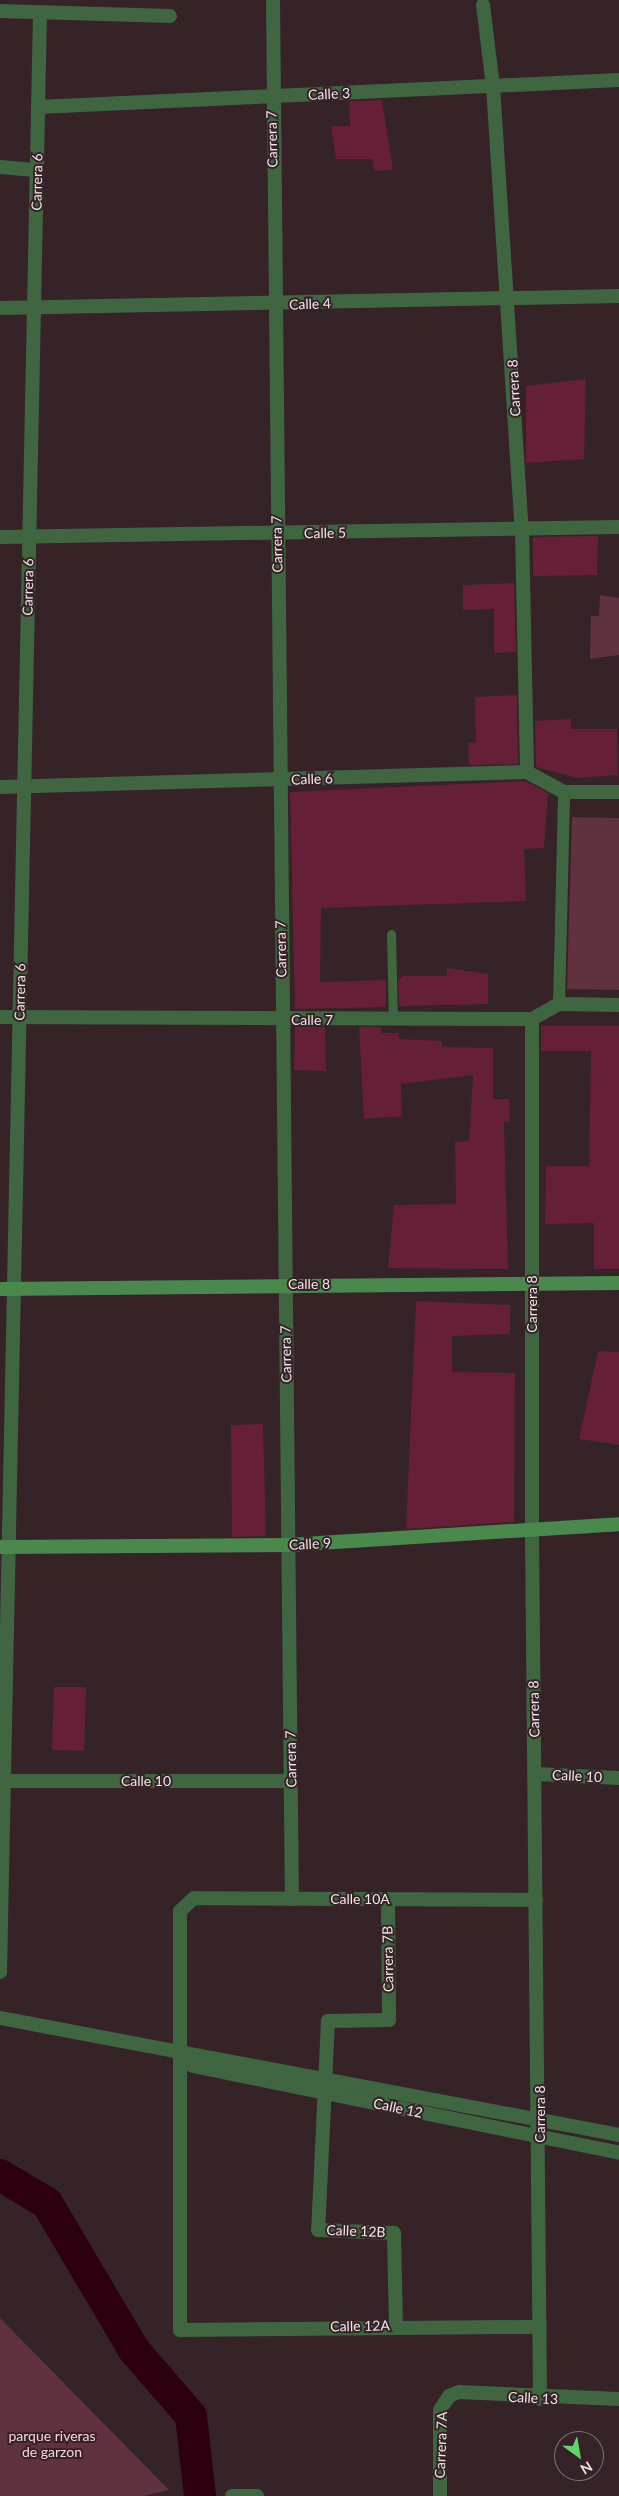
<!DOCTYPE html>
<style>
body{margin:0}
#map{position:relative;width:619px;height:2496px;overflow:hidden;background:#352328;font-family:Lato,sans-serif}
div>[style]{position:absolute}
.green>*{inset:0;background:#60313f}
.river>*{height:32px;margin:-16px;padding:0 16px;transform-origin:16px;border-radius:16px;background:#2c000f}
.building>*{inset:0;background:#651f37}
.service>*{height:9px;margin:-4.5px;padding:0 4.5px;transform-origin:4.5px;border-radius:4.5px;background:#406641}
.pedestrian>*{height:12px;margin:-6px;padding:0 6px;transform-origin:6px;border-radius:6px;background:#406641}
.minor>*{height:14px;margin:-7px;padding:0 7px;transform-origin:7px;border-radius:7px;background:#406641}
.tertiary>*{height:14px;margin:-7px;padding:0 7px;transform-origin:7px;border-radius:7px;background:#406641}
.secondary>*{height:14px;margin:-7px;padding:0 7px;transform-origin:7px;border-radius:7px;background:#4a884d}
span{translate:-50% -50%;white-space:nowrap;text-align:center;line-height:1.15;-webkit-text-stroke:4px #352328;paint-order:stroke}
.street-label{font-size:14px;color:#f1e5e7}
.park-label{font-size:14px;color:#fed1db}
.north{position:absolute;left:554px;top:2431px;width:50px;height:50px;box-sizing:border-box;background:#352328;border:1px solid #807174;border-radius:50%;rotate:148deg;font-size:14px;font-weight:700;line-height:20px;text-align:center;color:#f1e5e7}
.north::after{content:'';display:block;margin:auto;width:18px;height:22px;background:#61d46a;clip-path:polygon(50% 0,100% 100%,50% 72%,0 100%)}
</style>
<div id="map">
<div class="green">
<div style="clip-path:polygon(600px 595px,619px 598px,619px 655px,590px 659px,591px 616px,599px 616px)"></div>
<div style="clip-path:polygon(572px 817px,619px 818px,619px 990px,567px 989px)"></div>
<div style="clip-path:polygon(0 2318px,169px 2490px,144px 2496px,0 2496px)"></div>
</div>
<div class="river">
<div style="left:0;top:2175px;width:55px;rotate:30.8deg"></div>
<div style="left:47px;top:2203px;width:171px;rotate:59.4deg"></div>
<div style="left:134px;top:2350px;width:87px;rotate:49.2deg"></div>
<div style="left:191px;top:2416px;width:81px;rotate:83.6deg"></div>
</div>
<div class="building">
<div style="clip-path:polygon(382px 100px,393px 170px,374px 171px,372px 159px,336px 159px,331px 126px,350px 126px,349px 101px)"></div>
<div style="clip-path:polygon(586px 379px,584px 459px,526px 463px,526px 386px)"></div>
<div style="clip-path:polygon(598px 536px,597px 575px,533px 576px,533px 537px)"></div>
<div style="clip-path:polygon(514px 583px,516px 652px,494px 653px,494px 609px,463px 610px,463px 585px)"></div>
<div style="clip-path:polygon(517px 695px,518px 764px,469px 765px,468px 743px,476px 743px,475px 697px)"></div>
<div style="clip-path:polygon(571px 719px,571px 729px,617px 729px,618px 775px,577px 778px,536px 767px,535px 721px)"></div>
<div style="clip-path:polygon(525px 781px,548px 793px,544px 848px,524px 849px,526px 901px,321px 908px,320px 982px,386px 980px,386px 1007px,295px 1009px,290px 792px)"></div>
<div style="clip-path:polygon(447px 968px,488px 974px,488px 1004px,399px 1006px,398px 980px,403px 976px,447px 976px)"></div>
<div style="clip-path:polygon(541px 1026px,619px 1026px,619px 1269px,594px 1269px,594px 1223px,545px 1224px,546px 1166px,589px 1166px,591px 1051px,541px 1051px)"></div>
<div style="clip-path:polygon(295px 1027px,325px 1027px,326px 1071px,294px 1070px)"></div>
<div style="clip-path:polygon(359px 1027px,381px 1027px,381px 1033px,399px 1033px,399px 1039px,442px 1041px,442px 1047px,493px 1048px,493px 1099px,509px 1099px,510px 1122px,504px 1122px,508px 1269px,388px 1268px,394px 1205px,456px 1204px,455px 1142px,469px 1141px,473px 1075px,401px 1084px,402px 1116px,364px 1119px)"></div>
<div style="clip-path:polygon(416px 1301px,510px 1305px,510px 1334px,452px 1336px,452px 1372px,515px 1373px,514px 1522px,406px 1529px)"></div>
<div style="clip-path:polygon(598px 1351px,619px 1352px,619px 1445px,579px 1439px)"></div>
<div style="clip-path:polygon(263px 1424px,266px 1536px,232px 1537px,231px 1425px)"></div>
<div style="clip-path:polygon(54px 1687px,86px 1687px,84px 1751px,52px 1750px)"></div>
</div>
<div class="service">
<div style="left:391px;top:934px;width:86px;rotate:88.7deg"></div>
</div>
<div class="pedestrian">
<div style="left:559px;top:1004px;width:212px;rotate:-88.6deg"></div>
</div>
<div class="minor">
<div style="left:273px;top:0;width:1899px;rotate:89.43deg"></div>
<div style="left:483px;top:5px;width:82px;rotate:83deg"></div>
<div style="left:493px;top:86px;width:444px;rotate:86.3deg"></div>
<div style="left:522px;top:529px;width:243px;rotate:88.8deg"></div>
<div style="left:0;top:11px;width:170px;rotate:1.7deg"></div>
<div style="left:38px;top:107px;width:582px;rotate:-2.66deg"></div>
<div style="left:0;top:167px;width:37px;rotate:5deg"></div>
<div style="left:0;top:308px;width:619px;rotate:-1.11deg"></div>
<div style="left:0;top:537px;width:619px;rotate:-0.93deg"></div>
<div style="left:532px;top:1019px;width:513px;rotate:90deg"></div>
<div style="left:532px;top:1532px;width:867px;rotate:89.47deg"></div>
<div style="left:535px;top:1774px;width:84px;rotate:2.7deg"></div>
<div style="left:0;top:1781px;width:291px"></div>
<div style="left:388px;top:1899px;width:121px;rotate:89.5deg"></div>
<div style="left:389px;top:2020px;width:61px;rotate:179.1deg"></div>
<div style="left:328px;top:2021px;width:209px;rotate:92.7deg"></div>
<div style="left:318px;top:2230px;width:76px;rotate:2.3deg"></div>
<div style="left:394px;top:2233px;width:92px;rotate:88.8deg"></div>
<div style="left:536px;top:1900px;width:342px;rotate:-179.7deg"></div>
<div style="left:194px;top:1898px;width:19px;rotate:137deg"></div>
<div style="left:180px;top:1911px;width:419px;rotate:90deg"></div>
<div style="left:180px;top:2330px;width:359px;rotate:-0.5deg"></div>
<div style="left:0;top:1972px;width:1960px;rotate:-88.83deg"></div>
<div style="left:232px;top:2496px;width:25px"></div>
<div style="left:440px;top:2496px;width:86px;rotate:-90deg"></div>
<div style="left:440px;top:2410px;width:17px;rotate:-57deg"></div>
<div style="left:449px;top:2396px;width:11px;rotate:-22deg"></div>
<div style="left:459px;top:2392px;width:160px;rotate:2.5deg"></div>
</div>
<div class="tertiary">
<div style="left:0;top:787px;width:527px;rotate:-1.63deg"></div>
<div style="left:527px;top:772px;width:42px;rotate:28.4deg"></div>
<div style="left:564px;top:792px;width:55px"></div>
<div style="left:0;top:1017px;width:532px;rotate:0.22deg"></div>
<div style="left:532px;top:1019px;width:31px;rotate:-29deg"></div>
<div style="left:559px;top:1004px;width:60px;rotate:1deg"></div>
<div style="left:0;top:2018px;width:630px;rotate:10.7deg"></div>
<div style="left:180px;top:2056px;width:16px;rotate:38deg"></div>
<div style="left:193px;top:2066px;width:435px;rotate:11.5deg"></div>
</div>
<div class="secondary">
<div style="left:0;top:1289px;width:619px;rotate:-0.56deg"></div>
<div style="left:0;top:1547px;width:288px;rotate:-0.4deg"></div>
<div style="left:288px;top:1545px;width:332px;rotate:-3.6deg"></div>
</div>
<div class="street-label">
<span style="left:329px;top:94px;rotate:-3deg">Calle 3</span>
<span style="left:272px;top:139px;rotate:-91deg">Carrera 7</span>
<span style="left:37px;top:182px;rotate:-89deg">Carrera 6</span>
<span style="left:310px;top:304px;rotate:-2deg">Calle 4</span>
<span style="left:514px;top:388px;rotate:-93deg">Carrera 8</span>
<span style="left:325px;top:533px;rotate:-1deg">Calle 5</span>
<span style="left:277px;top:544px;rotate:-91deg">Carrera 7</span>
<span style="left:28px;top:587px;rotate:-89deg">Carrera 6</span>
<span style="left:312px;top:779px;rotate:-2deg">Calle 6</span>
<span style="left:281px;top:949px;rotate:-91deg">Carrera 7</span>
<span style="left:20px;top:992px;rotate:-89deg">Carrera 6</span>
<span style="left:312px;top:1020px">Calle 7</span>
<span style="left:309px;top:1284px">Calle 8</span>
<span style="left:532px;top:1304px;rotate:-90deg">Carrera 8</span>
<span style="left:286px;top:1354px;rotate:-91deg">Carrera 7</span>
<span style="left:310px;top:1544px;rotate:-3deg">Calle 9</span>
<span style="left:534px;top:1709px;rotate:-91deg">Carrera 8</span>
<span style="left:291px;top:1759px;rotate:-91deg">Carrera 7</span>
<span style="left:577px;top:1776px;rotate:3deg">Calle 10</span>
<span style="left:146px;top:1781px">Calle 10</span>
<span style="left:360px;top:1899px">Calle 10A</span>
<span style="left:388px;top:1959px;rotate:-91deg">Carrera 7B</span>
<span style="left:398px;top:2108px;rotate:12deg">Calle 12</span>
<span style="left:540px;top:2114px;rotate:-90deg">Carrera 8</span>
<span style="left:356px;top:2231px;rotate:2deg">Calle 12B</span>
<span style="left:360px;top:2326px;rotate:-1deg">Calle 12A</span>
<span style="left:533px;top:2398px;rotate:3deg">Calle 13</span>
<span style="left:441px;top:2445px;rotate:-88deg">Carrera 7A</span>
</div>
<div class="park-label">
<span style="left:52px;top:2444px">parque riveras<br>de garzon</span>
</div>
<div class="north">N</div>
</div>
